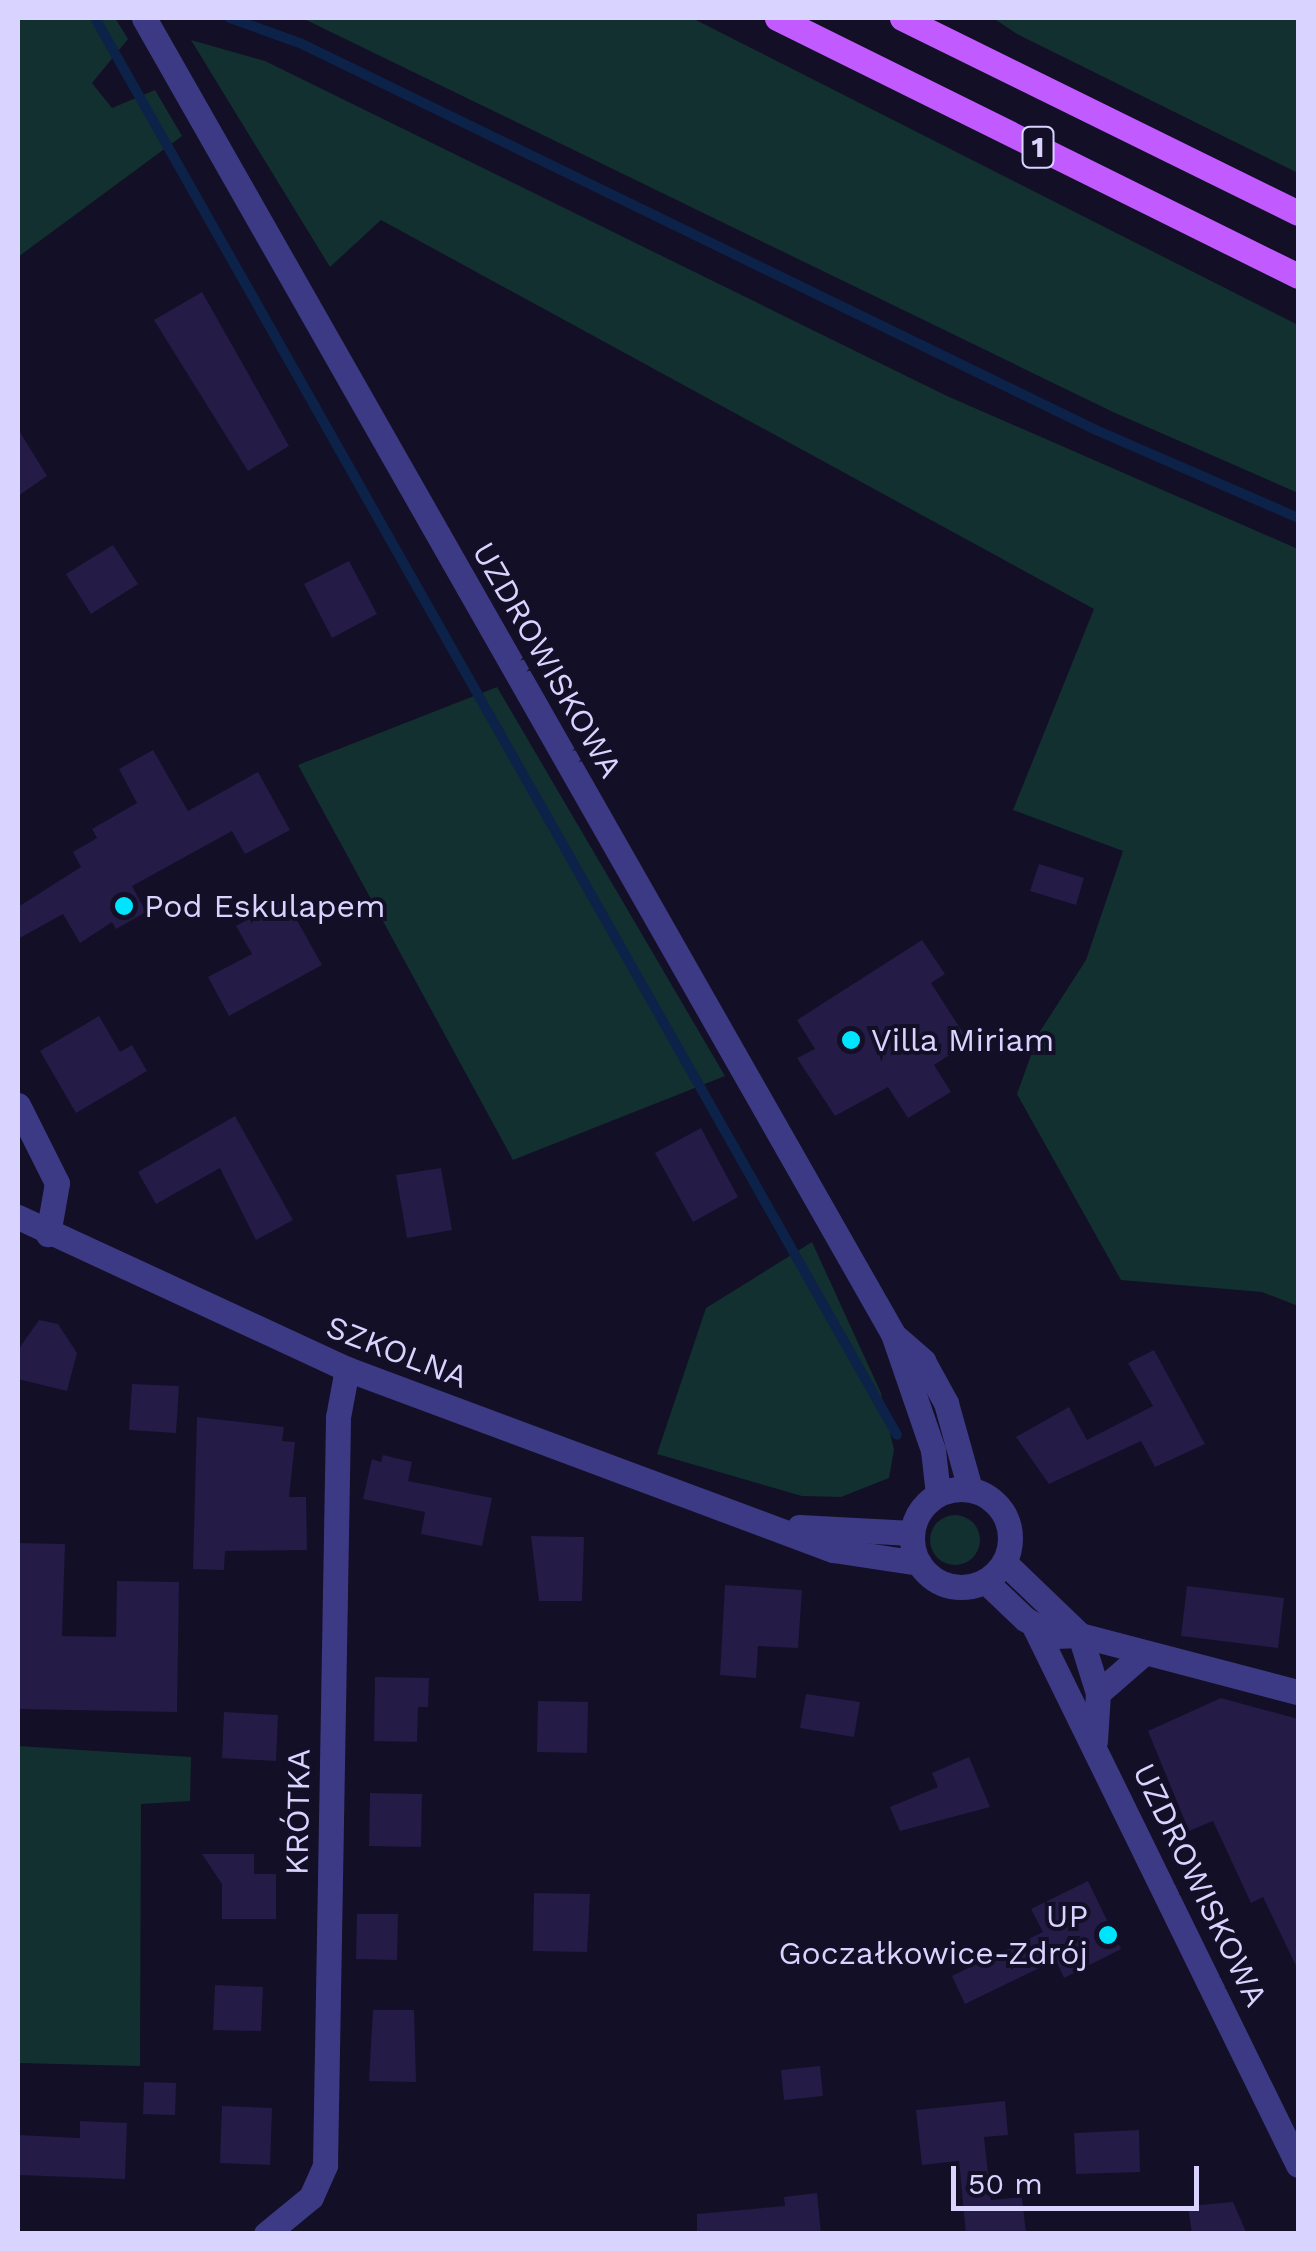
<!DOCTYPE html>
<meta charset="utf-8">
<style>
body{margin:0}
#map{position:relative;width:1316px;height:2251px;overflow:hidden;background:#130f26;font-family:"Work Sans",sans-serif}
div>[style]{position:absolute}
.green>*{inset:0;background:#12302f}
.round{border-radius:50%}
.stream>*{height:10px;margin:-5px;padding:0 5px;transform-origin:5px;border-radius:5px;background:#0c2248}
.building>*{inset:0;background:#241b47}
.minor>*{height:25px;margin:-12.5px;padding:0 12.5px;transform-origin:12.5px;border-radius:12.5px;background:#3d3a85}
.tertiary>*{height:25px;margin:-12.5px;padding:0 12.5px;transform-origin:12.5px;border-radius:12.5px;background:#3d3a85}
.tertiary>.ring{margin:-12.5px;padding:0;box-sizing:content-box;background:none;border:25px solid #3d3a85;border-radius:50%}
.primary>*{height:25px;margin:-12.5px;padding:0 12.5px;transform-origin:12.5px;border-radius:12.5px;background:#c25bff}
.dots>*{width:28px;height:28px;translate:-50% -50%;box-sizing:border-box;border:5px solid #130f26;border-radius:50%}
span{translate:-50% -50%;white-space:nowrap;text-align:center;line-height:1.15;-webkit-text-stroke:8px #130f26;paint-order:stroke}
.shield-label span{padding:2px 8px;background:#130f26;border:2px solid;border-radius:8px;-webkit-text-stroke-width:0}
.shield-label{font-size:30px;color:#d9d4ff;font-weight:700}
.street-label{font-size:32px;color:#d9d4ff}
.poi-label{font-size:32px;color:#d9d4ff}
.left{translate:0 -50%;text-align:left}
.right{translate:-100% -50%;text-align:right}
.frame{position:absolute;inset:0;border:20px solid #d9d4ff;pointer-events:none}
.scale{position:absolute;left:951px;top:2166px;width:248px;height:45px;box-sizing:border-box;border:5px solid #d9d4ff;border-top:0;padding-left:12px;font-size:30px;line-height:35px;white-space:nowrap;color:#d9d4ff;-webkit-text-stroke:8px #130f26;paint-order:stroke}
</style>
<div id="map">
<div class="green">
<div style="clip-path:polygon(18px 18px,115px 18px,128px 39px,92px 83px,112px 108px,155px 90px,182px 136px,18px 257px)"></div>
<div style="clip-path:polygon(302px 18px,692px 18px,1298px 325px,1298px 493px,1113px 412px)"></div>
<div style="clip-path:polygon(993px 18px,1298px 18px,1298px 173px,1017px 34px)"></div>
<div style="clip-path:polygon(191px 40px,265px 61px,947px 396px,1298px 549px,1298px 1306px,1262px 1292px,1121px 1280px,1017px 1094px,1039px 1033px,1086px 960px,1123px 851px,1013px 810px,1094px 609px,381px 220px,330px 267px)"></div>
<div style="clip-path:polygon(497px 687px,725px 1076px,513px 1160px,298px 765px)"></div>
<div style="clip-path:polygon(812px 1242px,881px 1393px,894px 1450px,889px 1478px,841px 1497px,802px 1496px,657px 1454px,706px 1308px)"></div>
<div class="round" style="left:930px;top:1515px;width:50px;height:50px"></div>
<div style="clip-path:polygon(18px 1746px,191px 1757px,190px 1801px,141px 1804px,140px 2066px,18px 2063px)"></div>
</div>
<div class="stream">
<div style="left:95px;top:18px;width:1628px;rotate:60.49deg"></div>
<div style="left:230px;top:18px;width:74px;rotate:19.7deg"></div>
<div style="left:300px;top:43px;width:885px;rotate:25.93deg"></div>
<div style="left:1096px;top:430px;width:220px;rotate:23.5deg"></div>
</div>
<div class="building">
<div style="clip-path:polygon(202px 292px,289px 446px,248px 471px,154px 320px)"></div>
<div style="clip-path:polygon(18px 429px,47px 476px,18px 496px)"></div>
<div style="clip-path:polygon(113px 545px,138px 584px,91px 614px,66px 574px)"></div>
<div style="clip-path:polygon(349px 561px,377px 614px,332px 638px,304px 584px)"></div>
<div style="clip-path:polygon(153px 750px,188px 811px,258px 772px,290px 830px,245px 854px,232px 831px,132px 886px,146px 912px,116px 929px,112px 922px,80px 943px,63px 914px,18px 939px,18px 907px,81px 867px,73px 852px,97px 838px,92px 829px,137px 803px,119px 769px)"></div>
<div style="clip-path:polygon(1039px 864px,1084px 878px,1076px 905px,1030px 891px)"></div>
<div style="clip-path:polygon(285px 899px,322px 965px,229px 1016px,208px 977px,252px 954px,236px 926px)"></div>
<div style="clip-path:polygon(922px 940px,945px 974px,931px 983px,969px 1042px,934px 1065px,951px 1092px,908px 1118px,888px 1087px,835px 1116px,797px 1058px,815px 1049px,797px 1020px)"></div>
<div style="clip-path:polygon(99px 1016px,120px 1052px,132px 1045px,147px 1071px,76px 1113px,40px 1051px)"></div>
<div style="clip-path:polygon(235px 1116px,293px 1220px,256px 1240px,220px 1168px,156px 1204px,138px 1172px)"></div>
<div style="clip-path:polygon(701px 1128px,738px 1197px,693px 1222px,655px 1153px)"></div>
<div style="clip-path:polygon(441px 1168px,452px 1230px,407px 1238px,396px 1175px)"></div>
<div style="clip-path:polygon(39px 1320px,58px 1324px,77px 1353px,67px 1391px,18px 1379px,18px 1350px)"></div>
<div style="clip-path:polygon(1154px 1350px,1205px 1444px,1155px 1467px,1141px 1441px,1049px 1484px,1016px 1437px,1069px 1407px,1087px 1440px,1153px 1406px,1128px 1363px)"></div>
<div style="clip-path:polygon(132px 1384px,179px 1386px,176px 1433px,129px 1430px)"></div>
<div style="clip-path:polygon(197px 1417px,284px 1427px,282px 1441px,295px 1442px,289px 1497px,306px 1497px,307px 1550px,225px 1551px,224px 1570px,193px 1569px)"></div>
<div style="clip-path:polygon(383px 1455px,412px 1462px,408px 1481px,492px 1498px,482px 1546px,421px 1534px,425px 1512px,363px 1499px,372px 1459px,381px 1462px)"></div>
<div style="clip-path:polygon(531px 1536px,584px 1537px,582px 1601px,539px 1601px)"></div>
<div style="clip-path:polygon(18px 1543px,65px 1544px,62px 1636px,116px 1637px,117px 1581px,179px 1582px,177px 1712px,18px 1709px)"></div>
<div style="clip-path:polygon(725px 1585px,802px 1590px,798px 1648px,758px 1646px,756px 1678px,720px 1675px)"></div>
<div style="clip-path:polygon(1187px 1586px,1284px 1598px,1278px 1648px,1181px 1636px)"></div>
<div style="clip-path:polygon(375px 1677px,429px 1678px,428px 1707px,418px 1707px,417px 1742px,374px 1741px)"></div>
<div style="clip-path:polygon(806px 1694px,860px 1702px,854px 1737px,800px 1728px)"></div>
<div style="clip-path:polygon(1221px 1698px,1298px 1719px,1298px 1970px,1263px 1897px,1251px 1903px,1213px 1821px,1189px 1831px,1148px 1731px)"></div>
<div style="clip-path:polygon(538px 1701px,588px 1702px,587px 1753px,537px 1752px)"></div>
<div style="clip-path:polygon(224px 1712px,278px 1715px,276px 1761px,222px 1758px)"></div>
<div style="clip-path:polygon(969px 1757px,990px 1807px,900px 1831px,890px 1807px,938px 1787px,932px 1773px)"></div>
<div style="clip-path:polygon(370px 1793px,422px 1794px,421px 1847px,369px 1846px)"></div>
<div style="clip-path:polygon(202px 1854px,254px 1854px,254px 1874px,276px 1874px,276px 1919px,222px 1919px,222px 1884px)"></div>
<div style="clip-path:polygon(1088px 1881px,1121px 1949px,1064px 1978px,1056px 1960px,965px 2004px,952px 1976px,1043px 1932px,1031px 1909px)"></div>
<div style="clip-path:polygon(534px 1893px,590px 1894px,587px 1952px,533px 1951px)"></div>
<div style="clip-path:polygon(357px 1914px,398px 1914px,397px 1960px,356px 1959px)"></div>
<div style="clip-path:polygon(215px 1985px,263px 1987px,261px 2031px,213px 2030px)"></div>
<div style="clip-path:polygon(373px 2010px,414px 2010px,416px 2082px,369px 2081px)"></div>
<div style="clip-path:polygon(820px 2066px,823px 2096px,784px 2100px,781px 2070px)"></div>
<div style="clip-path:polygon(144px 2082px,176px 2083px,175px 2115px,143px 2114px)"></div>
<div style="clip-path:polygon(1005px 2101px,1008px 2135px,984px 2137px,991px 2200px,1022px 2197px,1026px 2234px,966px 2234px,959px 2161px,922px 2165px,916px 2110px)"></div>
<div style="clip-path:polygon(222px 2106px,272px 2108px,270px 2165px,220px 2163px)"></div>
<div style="clip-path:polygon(80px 2121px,127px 2123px,125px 2179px,18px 2175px,18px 2135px,80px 2138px)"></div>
<div style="clip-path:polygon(1139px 2130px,1140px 2172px,1076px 2174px,1074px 2133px)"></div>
<div style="clip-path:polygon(817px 2193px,821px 2234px,697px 2234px,697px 2214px,785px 2206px,784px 2197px)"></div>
<div style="clip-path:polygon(1233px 2202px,1247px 2234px,1192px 2234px,1188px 2206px)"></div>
</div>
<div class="minor">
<div style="left:18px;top:1105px;width:87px;rotate:63.4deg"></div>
<div style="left:57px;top:1183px;width:52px;rotate:100deg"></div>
<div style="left:1004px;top:1562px;width:105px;rotate:43.8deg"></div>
<div style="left:1080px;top:1635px;width:61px;rotate:72.8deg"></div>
<div style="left:1098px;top:1693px;width:48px;rotate:93.6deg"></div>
<div style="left:985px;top:1581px;width:55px;rotate:43.5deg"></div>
<div style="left:1025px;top:1619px;width:34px;rotate:30deg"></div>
<div style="left:1055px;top:1636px;width:25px;rotate:-2deg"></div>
<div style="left:1080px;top:1635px;width:225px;rotate:14.7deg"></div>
<div style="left:1034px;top:1626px;width:600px;rotate:63.9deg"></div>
<div style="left:1098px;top:1693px;width:61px;rotate:-41deg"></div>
<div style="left:266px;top:2234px;width:58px;rotate:-39.4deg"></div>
<div style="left:311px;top:2197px;width:35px;rotate:-66deg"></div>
<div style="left:325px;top:2165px;width:748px;rotate:-89deg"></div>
<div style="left:338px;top:1417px;width:49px;rotate:-79.4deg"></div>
</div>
<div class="tertiary">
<div style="left:144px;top:18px;width:1514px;rotate:60.35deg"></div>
<div style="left:893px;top:1334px;width:123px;rotate:71deg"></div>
<div style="left:933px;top:1450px;width:44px;rotate:83.5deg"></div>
<div style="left:18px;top:1217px;width:362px;rotate:24.8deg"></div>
<div style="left:347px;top:1369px;width:519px;rotate:20.43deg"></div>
<div style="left:833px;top:1550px;width:87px;rotate:8.6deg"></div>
<div style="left:897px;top:1338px;width:35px;rotate:41deg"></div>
<div style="left:923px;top:1361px;width:48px;rotate:61.3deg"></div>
<div style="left:946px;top:1403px;width:89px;rotate:74.4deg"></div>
<div class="ring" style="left:912px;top:1489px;width:73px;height:73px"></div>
<div style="left:799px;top:1527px;width:113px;rotate:3deg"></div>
</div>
<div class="primary">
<div style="left:777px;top:18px;width:581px;rotate:26.34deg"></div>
<div style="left:902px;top:18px;width:441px;rotate:26.2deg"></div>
</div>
<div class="dots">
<div style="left:124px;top:906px;background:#00e5ff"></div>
<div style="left:851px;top:1040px;background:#00e5ff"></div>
<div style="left:1108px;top:1935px;background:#00e5ff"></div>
</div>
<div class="shield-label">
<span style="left:1038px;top:147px">1</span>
</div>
<div class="street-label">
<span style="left:547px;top:660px;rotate:60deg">UZDROWISKOWA</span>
<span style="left:397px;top:1352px;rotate:21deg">SZKOLNA</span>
<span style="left:298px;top:1812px;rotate:-89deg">KRÓTKA</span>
<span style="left:1200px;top:1885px;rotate:64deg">UZDROWISKOWA</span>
</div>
<div class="poi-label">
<span class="left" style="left:144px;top:906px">Pod Eskulapem</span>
<span class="left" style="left:871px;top:1040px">Villa Miriam</span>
<span class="right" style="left:1088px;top:1935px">UP<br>Goczałkowice-Zdrój</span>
</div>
<div class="frame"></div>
<div class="scale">50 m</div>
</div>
